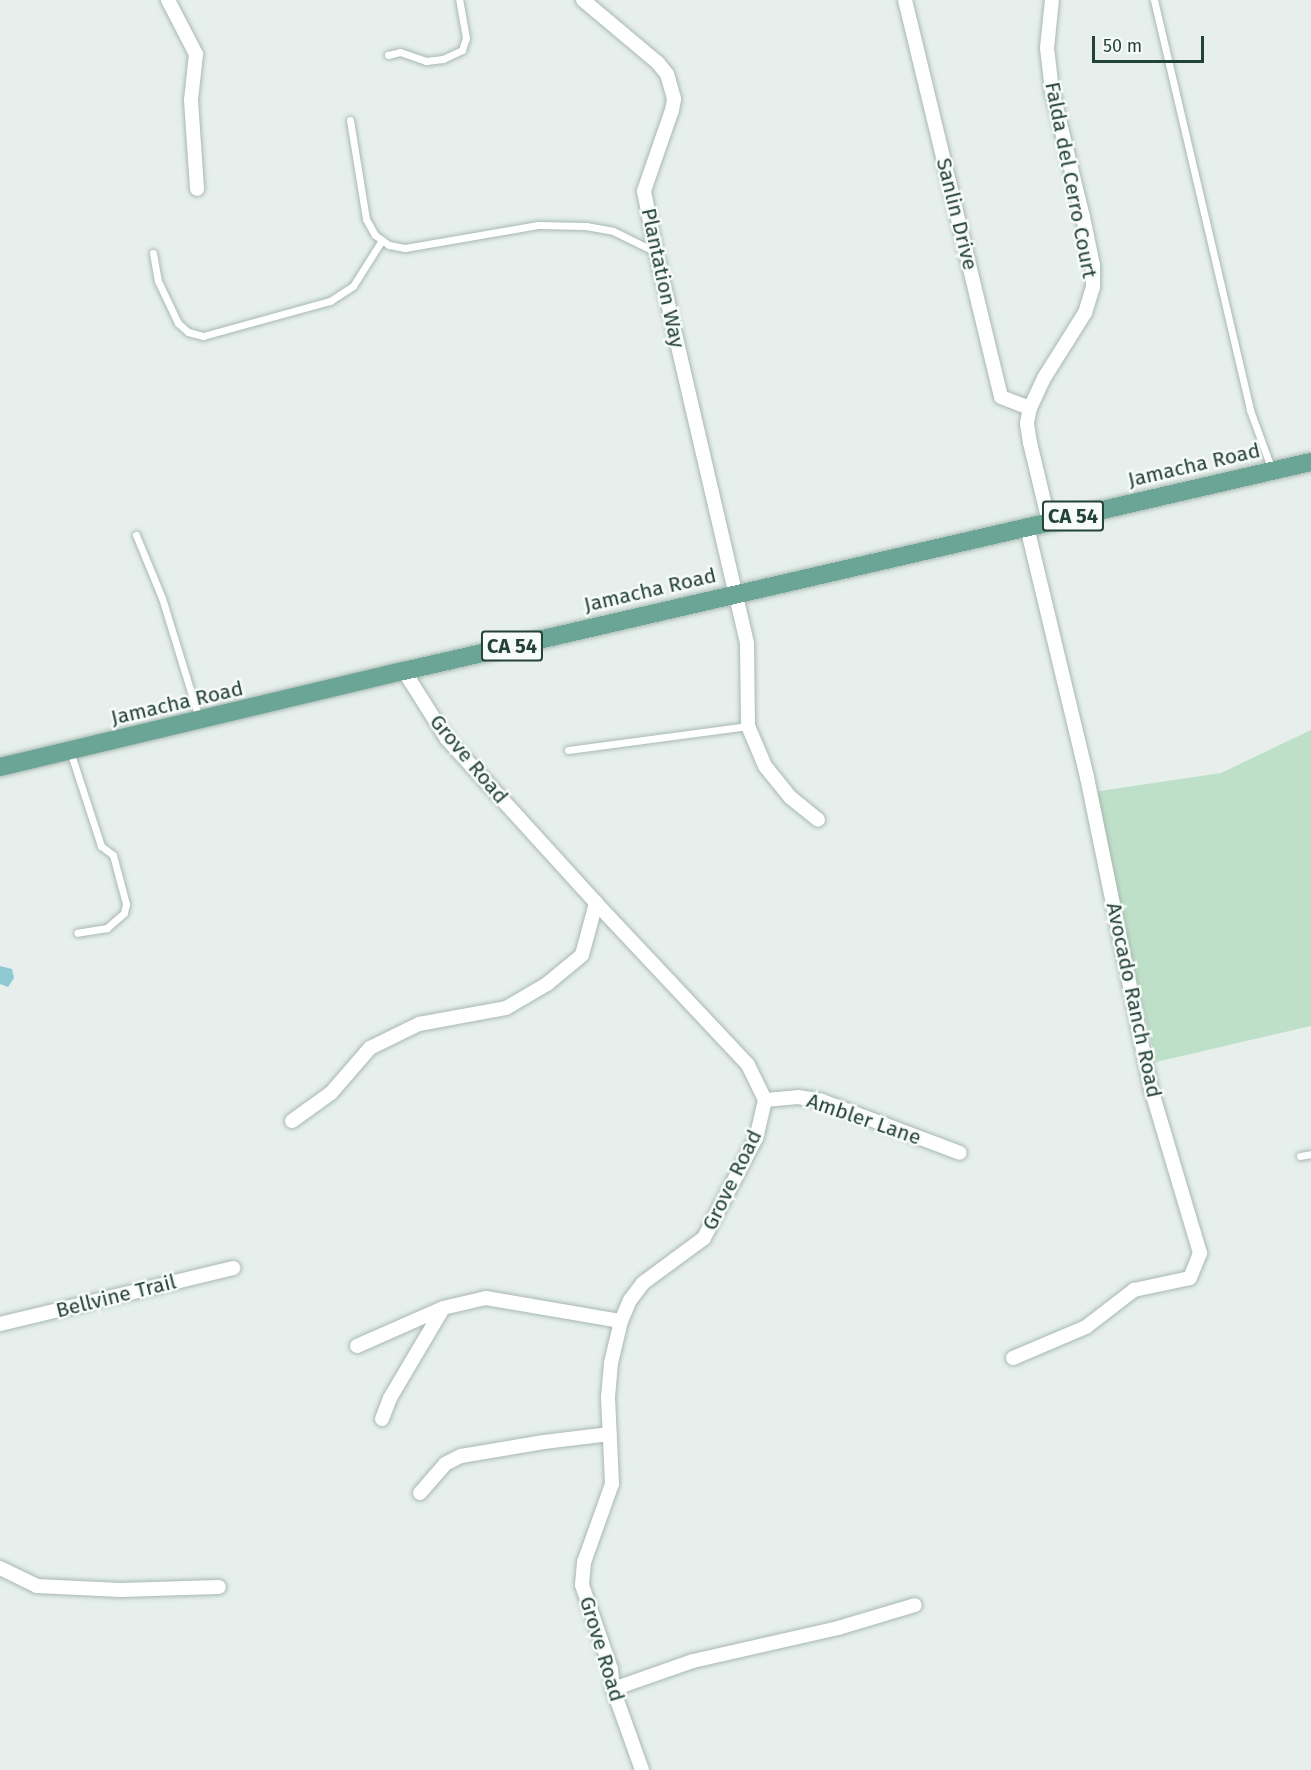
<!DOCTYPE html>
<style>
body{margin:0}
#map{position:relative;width:1311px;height:1770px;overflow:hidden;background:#e6efeb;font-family:"Fira Sans",sans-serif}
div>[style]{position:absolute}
.green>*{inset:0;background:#bfe0c8}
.water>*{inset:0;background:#8ec9d4}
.roads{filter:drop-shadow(0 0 2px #a8b8b2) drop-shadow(0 0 2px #a8b8b2)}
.lane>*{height:7px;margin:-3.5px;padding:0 3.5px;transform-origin:3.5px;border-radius:3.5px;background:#fff}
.street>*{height:14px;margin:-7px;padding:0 7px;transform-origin:7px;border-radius:7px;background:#fff}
.primary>*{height:18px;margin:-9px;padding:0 9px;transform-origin:9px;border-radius:9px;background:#6aa596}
span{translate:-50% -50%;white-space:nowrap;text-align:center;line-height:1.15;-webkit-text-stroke:5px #f7fbf9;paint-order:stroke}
.shield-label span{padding:2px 4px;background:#f7fbf9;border:2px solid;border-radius:4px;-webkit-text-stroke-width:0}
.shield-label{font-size:20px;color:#24423a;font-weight:700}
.street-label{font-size:21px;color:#24423a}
.scale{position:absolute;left:1092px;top:36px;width:112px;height:27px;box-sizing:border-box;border:3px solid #24423a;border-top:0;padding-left:8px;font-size:18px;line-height:21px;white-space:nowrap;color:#24423a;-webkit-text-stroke:4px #f7fbf9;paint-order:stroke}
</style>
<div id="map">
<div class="green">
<div style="clip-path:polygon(1311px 730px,1311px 1026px,1156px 1062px,1093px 792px,1221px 773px)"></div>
</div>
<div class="water">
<div style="clip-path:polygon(0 966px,12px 969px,14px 978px,8px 987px,0 984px)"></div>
</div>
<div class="roads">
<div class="lane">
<div style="left:1154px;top:0;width:421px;rotate:76.8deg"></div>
<div style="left:1250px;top:410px;width:64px;rotate:69.9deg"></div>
<div style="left:388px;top:55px;width:12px;rotate:-14deg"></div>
<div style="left:400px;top:52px;width:28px;rotate:19deg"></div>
<div style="left:426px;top:61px;width:17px;rotate:-7deg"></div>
<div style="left:443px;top:59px;width:21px;rotate:-25deg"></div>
<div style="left:462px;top:50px;width:13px;rotate:-72deg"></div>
<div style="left:466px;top:38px;width:39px;rotate:-100deg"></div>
<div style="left:350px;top:120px;width:100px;rotate:80.8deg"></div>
<div style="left:366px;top:219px;width:18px;rotate:61deg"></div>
<div style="left:375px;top:235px;width:17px;rotate:36deg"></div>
<div style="left:389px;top:245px;width:16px;rotate:11deg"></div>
<div style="left:405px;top:248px;width:135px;rotate:-9.8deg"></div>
<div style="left:538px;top:225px;width:48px;rotate:1.2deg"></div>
<div style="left:586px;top:226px;width:27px;rotate:10deg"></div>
<div style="left:613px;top:231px;width:48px;rotate:26deg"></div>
<div style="left:153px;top:253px;width:28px;rotate:80deg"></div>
<div style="left:158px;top:281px;width:47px;rotate:64.5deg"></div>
<div style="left:178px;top:323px;width:13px;rotate:42deg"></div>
<div style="left:188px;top:332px;width:16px;rotate:15deg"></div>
<div style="left:203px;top:336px;width:132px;rotate:-15.4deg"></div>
<div style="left:330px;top:301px;width:27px;rotate:-33deg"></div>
<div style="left:353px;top:286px;width:54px;rotate:-57.8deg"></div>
<div style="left:136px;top:535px;width:68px;rotate:67.6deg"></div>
<div style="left:162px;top:598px;width:126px;rotate:72.9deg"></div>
<div style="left:568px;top:750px;width:182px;rotate:-7.6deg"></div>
<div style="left:70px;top:751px;width:100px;rotate:71.9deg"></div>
<div style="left:101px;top:846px;width:15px;rotate:37deg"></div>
<div style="left:113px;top:855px;width:51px;rotate:75.1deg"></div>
<div style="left:126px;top:904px;width:9px;rotate:103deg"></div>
<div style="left:124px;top:913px;width:23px;rotate:139deg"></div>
<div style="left:107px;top:928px;width:30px;rotate:171deg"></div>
<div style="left:1300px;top:1156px;width:11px;rotate:-10deg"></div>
</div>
<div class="street">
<div style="left:168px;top:0;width:61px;rotate:62.6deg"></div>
<div style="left:196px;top:54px;width:46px;rotate:96.2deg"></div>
<div style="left:191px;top:100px;width:89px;rotate:86.1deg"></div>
<div style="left:583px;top:0;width:98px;rotate:40deg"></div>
<div style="left:658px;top:63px;width:14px;rotate:51deg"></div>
<div style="left:667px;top:74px;width:26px;rotate:74deg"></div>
<div style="left:674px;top:99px;width:11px;rotate:100deg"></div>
<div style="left:672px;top:110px;width:86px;rotate:109.1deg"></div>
<div style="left:644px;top:191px;width:62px;rotate:78.9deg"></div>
<div style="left:656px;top:252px;width:402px;rotate:76.9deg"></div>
<div style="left:747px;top:644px;width:82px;rotate:89.3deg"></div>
<div style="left:748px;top:726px;width:43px;rotate:67deg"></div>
<div style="left:765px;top:766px;width:40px;rotate:51deg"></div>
<div style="left:790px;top:797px;width:36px;rotate:39deg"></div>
<div style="left:905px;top:0;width:408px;rotate:76.4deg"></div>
<div style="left:1001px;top:397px;width:31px;rotate:21deg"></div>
<div style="left:1049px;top:522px;width:81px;rotate:-103.5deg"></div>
<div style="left:1030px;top:443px;width:20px;rotate:-99deg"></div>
<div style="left:1027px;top:423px;width:15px;rotate:-79deg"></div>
<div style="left:1030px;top:408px;width:33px;rotate:-65deg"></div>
<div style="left:1044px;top:378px;width:77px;rotate:-57.8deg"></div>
<div style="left:1085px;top:313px;width:28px;rotate:-73deg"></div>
<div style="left:1093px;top:286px;width:21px;rotate:-90deg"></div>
<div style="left:1093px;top:265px;width:49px;rotate:-101.8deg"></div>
<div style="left:1083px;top:217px;width:130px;rotate:-103.8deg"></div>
<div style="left:1052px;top:91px;width:43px;rotate:-96.6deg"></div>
<div style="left:1047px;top:48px;width:48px;rotate:-84.1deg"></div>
<div style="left:404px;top:671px;width:80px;rotate:57.7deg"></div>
<div style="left:447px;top:739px;width:222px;rotate:47.7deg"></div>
<div style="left:596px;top:903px;width:222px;rotate:46.8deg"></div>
<div style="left:748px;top:1065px;width:39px;rotate:64deg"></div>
<div style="left:765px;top:1100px;width:39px;rotate:103deg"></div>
<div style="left:756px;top:1138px;width:113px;rotate:117.5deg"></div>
<div style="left:704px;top:1238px;width:76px;rotate:143.6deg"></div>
<div style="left:643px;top:1283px;width:21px;rotate:127deg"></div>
<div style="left:630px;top:1300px;width:23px;rotate:113deg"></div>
<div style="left:621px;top:1321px;width:43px;rotate:103.4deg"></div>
<div style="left:611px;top:1363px;width:35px;rotate:95deg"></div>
<div style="left:608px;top:1398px;width:86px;rotate:87.3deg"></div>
<div style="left:612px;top:1484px;width:83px;rotate:109.7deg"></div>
<div style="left:584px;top:1562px;width:23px;rotate:95deg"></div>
<div style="left:582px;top:1585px;width:89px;rotate:71deg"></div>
<div style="left:611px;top:1669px;width:20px;rotate:84deg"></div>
<div style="left:613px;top:1689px;width:86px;rotate:70.3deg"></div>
<div style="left:765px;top:1100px;width:33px;rotate:-5deg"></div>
<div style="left:798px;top:1097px;width:24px;rotate:9deg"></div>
<div style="left:822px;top:1101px;width:147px;rotate:20.6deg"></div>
<div style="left:292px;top:1121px;width:48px;rotate:-35.7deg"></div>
<div style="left:331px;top:1093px;width:60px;rotate:-49.1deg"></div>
<div style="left:370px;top:1048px;width:55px;rotate:-26.1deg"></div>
<div style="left:419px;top:1024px;width:88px;rotate:-10.4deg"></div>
<div style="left:506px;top:1008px;width:48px;rotate:-30.3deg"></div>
<div style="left:547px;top:984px;width:45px;rotate:-39.6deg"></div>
<div style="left:582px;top:955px;width:54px;rotate:-74.9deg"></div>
<div style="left:0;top:1324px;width:240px;rotate:-13.5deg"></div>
<div style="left:357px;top:1346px;width:94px;rotate:-23.8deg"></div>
<div style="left:443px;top:1308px;width:44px;rotate:-13.1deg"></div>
<div style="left:486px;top:1298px;width:137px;rotate:9.7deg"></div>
<div style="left:1013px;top:1358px;width:79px;rotate:-23deg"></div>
<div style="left:1086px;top:1327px;width:61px;rotate:-37.6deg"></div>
<div style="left:1134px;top:1290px;width:57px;rotate:-12.1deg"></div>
<div style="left:1190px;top:1278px;width:27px;rotate:-68deg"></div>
<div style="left:1200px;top:1253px;width:171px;rotate:-106.6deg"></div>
<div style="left:1151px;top:1089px;width:318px;rotate:-101.6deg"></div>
<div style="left:1087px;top:777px;width:257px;rotate:-103.5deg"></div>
<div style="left:382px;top:1419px;width:22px;rotate:-69deg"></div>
<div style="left:390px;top:1398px;width:102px;rotate:-59.4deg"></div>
<div style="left:420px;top:1493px;width:38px;rotate:-49deg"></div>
<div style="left:445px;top:1464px;width:18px;rotate:-27deg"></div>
<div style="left:461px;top:1456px;width:84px;rotate:-9.6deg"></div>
<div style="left:544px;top:1442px;width:66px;rotate:-6.9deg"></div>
<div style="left:0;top:1568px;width:41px;rotate:25.9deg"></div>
<div style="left:37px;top:1586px;width:83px;rotate:2.8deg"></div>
<div style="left:120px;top:1590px;width:99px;rotate:-1.7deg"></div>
<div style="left:613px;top:1689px;width:85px;rotate:-19.3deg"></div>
<div style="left:693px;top:1661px;width:149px;rotate:-12.8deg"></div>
<div style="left:838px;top:1628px;width:80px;rotate:-16.6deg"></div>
</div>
<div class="primary">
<div style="left:0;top:767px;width:415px;rotate:-13.4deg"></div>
<div style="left:404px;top:671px;width:931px;rotate:-12.98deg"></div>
</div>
</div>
<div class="shield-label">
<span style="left:1073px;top:516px">CA 54</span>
<span style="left:512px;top:646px">CA 54</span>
</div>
<div class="street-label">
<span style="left:1071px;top:180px;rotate:79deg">Falda del Cerro Court</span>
<span style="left:957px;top:214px;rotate:76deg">Sanlin Drive</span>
<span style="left:663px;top:278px;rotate:78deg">Plantation Way</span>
<span style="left:1194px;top:465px;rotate:-13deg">Jamacha Road</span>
<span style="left:650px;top:590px;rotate:-13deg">Jamacha Road</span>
<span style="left:177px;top:703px;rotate:-13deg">Jamacha Road</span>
<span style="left:469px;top:759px;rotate:50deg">Grove Road</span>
<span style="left:1134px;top:1000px;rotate:78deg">Avocado Ranch Road</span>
<span style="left:864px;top:1119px;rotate:19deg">Ambler Lane</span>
<span style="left:732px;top:1180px;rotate:-64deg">Grove Road</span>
<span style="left:116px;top:1296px;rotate:-14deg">Bellvine Trail</span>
<span style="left:602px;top:1649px;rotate:73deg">Grove Road</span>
</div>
<div class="scale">50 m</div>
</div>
